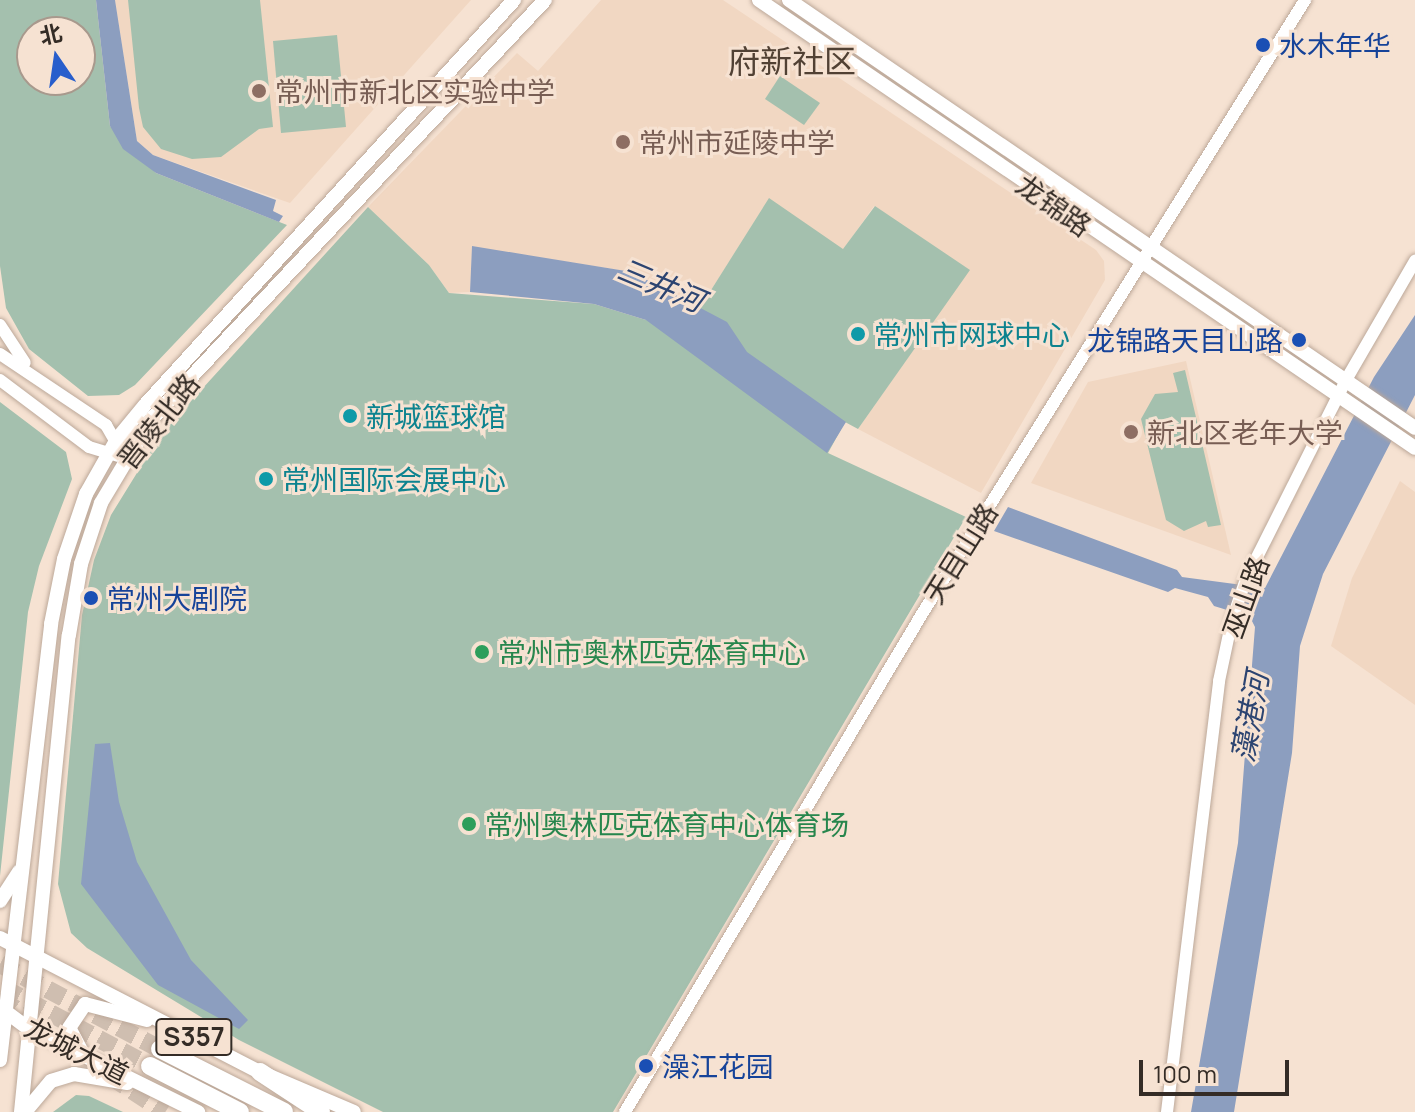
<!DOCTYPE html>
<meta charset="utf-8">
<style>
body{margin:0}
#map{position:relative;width:1415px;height:1112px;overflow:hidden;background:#f6e2d2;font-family:Manrope,"Noto Sans SC",sans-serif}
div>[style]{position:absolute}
.built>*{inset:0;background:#f1d7c2}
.green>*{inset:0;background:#a4c0ae}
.water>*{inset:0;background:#8c9ebf}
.highway-tunnel>*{height:18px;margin-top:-9px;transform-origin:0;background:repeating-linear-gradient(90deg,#cfbeb0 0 18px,transparent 0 27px)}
.roads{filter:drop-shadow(0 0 2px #bca899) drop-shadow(0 0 2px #bca899)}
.minor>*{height:12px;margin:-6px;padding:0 6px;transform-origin:6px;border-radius:6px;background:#fff}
.major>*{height:14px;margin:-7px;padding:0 7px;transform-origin:7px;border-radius:7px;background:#fff}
.highway>*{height:18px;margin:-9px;padding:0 9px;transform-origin:9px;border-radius:9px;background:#fff}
.dots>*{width:22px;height:22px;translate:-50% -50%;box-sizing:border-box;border:4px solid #f6e2d2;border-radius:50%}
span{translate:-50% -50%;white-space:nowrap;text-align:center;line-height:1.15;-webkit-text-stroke:6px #f6e2d2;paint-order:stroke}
.shield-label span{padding:2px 6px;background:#f6e2d2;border:2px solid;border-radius:6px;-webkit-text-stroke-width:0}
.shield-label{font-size:26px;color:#342c26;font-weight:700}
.transit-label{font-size:28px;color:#164399}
.left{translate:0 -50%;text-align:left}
.right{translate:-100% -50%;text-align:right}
.education-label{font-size:28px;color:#785e54}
.street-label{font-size:28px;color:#342c26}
.culture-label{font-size:28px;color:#0d838f}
.leisure-label{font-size:28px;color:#27864d}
.water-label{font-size:30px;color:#2c4471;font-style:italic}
.quarter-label{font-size:32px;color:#514134}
.north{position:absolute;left:16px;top:16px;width:80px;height:80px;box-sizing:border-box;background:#f6e2d2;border:2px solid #a8998d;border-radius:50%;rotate:347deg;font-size:22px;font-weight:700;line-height:32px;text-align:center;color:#342c26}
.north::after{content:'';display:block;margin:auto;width:28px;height:36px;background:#285ecc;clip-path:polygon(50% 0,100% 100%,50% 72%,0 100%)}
.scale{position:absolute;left:1139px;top:1060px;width:150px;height:36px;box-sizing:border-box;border:4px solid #342c26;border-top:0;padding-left:10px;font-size:24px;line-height:28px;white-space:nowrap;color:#342c26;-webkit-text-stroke:6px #f6e2d2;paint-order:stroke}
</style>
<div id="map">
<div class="built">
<div style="clip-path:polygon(115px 0,471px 0,290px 203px,153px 155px,137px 141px)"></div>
<div style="clip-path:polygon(601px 0,723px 0,1096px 250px,1104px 261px,1105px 280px,981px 493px,858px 429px,969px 270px,874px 206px,843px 250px,769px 199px,701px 306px,632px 272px,472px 247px,470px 292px,449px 293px,429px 265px,368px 207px,517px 53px,538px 71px)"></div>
<div style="clip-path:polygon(1186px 361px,1231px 555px,1031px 483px,1088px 382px)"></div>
<div style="clip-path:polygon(1400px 481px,1415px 492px,1415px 705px,1331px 646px,1352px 578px)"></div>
</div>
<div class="green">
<div style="clip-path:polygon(evenodd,0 0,96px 0,110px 126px,156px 173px,287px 225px,135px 385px,119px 395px,88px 396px,29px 349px,6px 308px,0 266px,0 0,32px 32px,80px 32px,80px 80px,32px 80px,32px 32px)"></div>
<div style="clip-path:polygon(128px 0,260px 0,273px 127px,259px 129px,221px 157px,192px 159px,161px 149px,143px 127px,139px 108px)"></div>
<div style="clip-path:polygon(337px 35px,346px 127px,281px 133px,273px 41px)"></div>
<div style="clip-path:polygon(780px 76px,820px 103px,804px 125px,765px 99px)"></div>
<div style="clip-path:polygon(769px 198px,843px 249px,875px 206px,970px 270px,858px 429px,845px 422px,828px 453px,966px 517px,613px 1112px,383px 1112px,239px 1040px,87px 948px,71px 933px,58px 884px,82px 615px,94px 560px,111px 515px,161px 434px,368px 207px,429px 265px,449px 293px,594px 304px,646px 320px,701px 306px)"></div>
<div style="clip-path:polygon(1185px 370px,1221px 525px,1208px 527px,1206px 521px,1184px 531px,1166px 520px,1141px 419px,1155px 394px,1178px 392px,1173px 373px)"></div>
<div style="clip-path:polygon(0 402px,66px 452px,72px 479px,39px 566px,28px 612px,0 876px)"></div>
<div style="clip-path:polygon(76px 1095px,89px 1096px,123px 1112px,53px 1112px)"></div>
</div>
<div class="water">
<div style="clip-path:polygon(96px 0,115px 0,137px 141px,153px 155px,276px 200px,273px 211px,283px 216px,279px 222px,156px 173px,123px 149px,110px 126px)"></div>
<div style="clip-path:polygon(472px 246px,632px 272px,727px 322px,747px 352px,846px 422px,827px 453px,646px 320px,594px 304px,470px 292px)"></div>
<div style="clip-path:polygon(1415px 315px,1415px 395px,1323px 574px,1300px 646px,1292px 753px,1234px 1112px,1191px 1112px,1238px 843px,1255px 627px,1250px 617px,1214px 606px,1208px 597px,1175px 588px,1168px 592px,994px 531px,1008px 507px,1177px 570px,1182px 577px,1265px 588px,1374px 377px)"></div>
<div style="clip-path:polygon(110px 743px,119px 802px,137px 862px,191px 960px,248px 1020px,239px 1029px,158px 985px,81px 884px,95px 744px)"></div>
</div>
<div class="highway-tunnel">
<div style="left:0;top:964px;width:181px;rotate:28deg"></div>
<div style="left:3px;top:988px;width:166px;rotate:28deg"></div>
<div style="left:0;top:998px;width:53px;rotate:35.8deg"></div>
<div style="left:110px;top:1076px;width:66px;rotate:33.2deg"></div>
</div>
<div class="roads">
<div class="minor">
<div style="left:0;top:325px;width:45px;rotate:56.7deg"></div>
<div style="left:0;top:354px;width:128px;rotate:33.8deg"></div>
<div style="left:106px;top:425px;width:38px;rotate:60deg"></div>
<div style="left:0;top:380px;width:111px;rotate:37deg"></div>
<div style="left:89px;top:447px;width:30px;rotate:17deg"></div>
<div style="left:625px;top:1112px;width:580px;rotate:-59.19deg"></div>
<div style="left:922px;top:614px;width:724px;rotate:-58.04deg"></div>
<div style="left:1167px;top:1112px;width:434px;rotate:-83.1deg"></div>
<div style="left:1219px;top:681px;width:62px;rotate:-78deg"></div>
<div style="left:1232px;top:620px;width:43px;rotate:-71.1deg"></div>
<div style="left:1246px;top:579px;width:223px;rotate:-63.3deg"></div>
<div style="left:1346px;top:380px;width:138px;rotate:-59.9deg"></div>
</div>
<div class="major">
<div style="left:759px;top:0;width:794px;rotate:34.33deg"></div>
<div style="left:789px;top:0;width:758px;rotate:34.36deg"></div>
<div style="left:0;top:901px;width:35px;rotate:-57deg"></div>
<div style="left:0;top:938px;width:292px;rotate:27.3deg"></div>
<div style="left:260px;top:1072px;width:102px;rotate:23.1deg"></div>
<div style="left:1px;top:1008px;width:34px;rotate:37deg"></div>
<div style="left:28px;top:1028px;width:190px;rotate:26.3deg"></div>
<div style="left:82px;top:1052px;width:27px;rotate:-118deg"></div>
<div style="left:69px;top:1028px;width:29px;rotate:-56deg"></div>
<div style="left:85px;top:1004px;width:64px;rotate:14.5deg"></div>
<div style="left:0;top:1060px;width:439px;rotate:-83.3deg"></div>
<div style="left:51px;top:624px;width:66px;rotate:-78.7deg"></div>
<div style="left:64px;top:559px;width:69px;rotate:-71.3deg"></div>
<div style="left:86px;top:494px;width:63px;rotate:-60.6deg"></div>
<div style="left:117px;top:439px;width:44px;rotate:-50.5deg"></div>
<div style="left:145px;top:405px;width:548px;rotate:-47.66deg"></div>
<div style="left:21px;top:1112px;width:479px;rotate:-84.3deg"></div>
<div style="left:69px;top:635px;width:72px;rotate:-80.4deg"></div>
<div style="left:81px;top:564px;width:64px;rotate:-71.8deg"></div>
<div style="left:101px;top:503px;width:96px;rotate:-59.1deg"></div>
<div style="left:150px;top:421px;width:577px;rotate:-46.82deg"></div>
<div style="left:25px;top:1112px;width:40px;rotate:-50deg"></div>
<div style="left:51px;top:1081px;width:24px;rotate:-17deg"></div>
<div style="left:74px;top:1074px;width:54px;rotate:9.6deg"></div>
</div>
<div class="highway">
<div style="left:160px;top:1049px;width:139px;rotate:26.9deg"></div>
<div style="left:150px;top:1066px;width:101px;rotate:27.1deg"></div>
<div style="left:260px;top:1072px;width:73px;rotate:33.3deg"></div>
</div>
</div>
<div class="dots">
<div style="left:1263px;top:45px;background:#1a4fb4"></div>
<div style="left:259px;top:91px;background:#8d6e63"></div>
<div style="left:623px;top:142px;background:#8d6e63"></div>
<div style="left:858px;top:334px;background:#0f9aa8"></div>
<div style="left:1299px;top:340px;background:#1a4fb4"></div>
<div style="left:350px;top:416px;background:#0f9aa8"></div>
<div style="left:1131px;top:432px;background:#8d6e63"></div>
<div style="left:266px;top:479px;background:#0f9aa8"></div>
<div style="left:91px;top:598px;background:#1a4fb4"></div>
<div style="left:482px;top:652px;background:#2e9e5b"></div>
<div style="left:469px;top:824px;background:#2e9e5b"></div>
<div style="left:646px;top:1066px;background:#1a4fb4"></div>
</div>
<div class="shield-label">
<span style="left:194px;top:1037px">S357</span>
</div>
<div class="transit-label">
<span class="left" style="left:1279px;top:45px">水木年华</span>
<span class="right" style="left:1283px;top:340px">龙锦路天目山路</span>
<span class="left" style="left:107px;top:598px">常州大剧院</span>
<span class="left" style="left:662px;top:1066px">澡江花园</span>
</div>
<div class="education-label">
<span class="left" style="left:275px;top:91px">常州市新北区实验中学</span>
<span class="left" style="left:639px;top:142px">常州市延陵中学</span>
<span class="left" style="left:1147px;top:432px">新北区老年大学</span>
</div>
<div class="street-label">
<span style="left:1054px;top:205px;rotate:35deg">龙锦路</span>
<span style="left:158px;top:421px;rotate:-52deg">晋陵北路</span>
<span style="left:960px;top:553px;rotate:-58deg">天目山路</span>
<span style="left:1245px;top:597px;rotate:-70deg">巫山路</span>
<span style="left:77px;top:1050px;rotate:27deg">龙城大道</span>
</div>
<div class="culture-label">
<span class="left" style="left:874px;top:334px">常州市网球中心</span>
<span class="left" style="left:366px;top:416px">新城篮球馆</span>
<span class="left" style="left:282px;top:479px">常州国际会展中心</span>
</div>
<div class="leisure-label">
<span class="left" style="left:498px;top:652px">常州市奥林匹克体育中心</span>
<span class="left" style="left:485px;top:824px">常州奥林匹克体育中心体育场</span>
</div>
<div class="water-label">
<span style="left:661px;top:285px;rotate:23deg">三井河</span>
<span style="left:1250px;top:717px;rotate:-80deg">藻港河</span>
</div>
<div class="quarter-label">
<span style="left:792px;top:61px">府新社区</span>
</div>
<div class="north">北</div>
<div class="scale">100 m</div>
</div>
